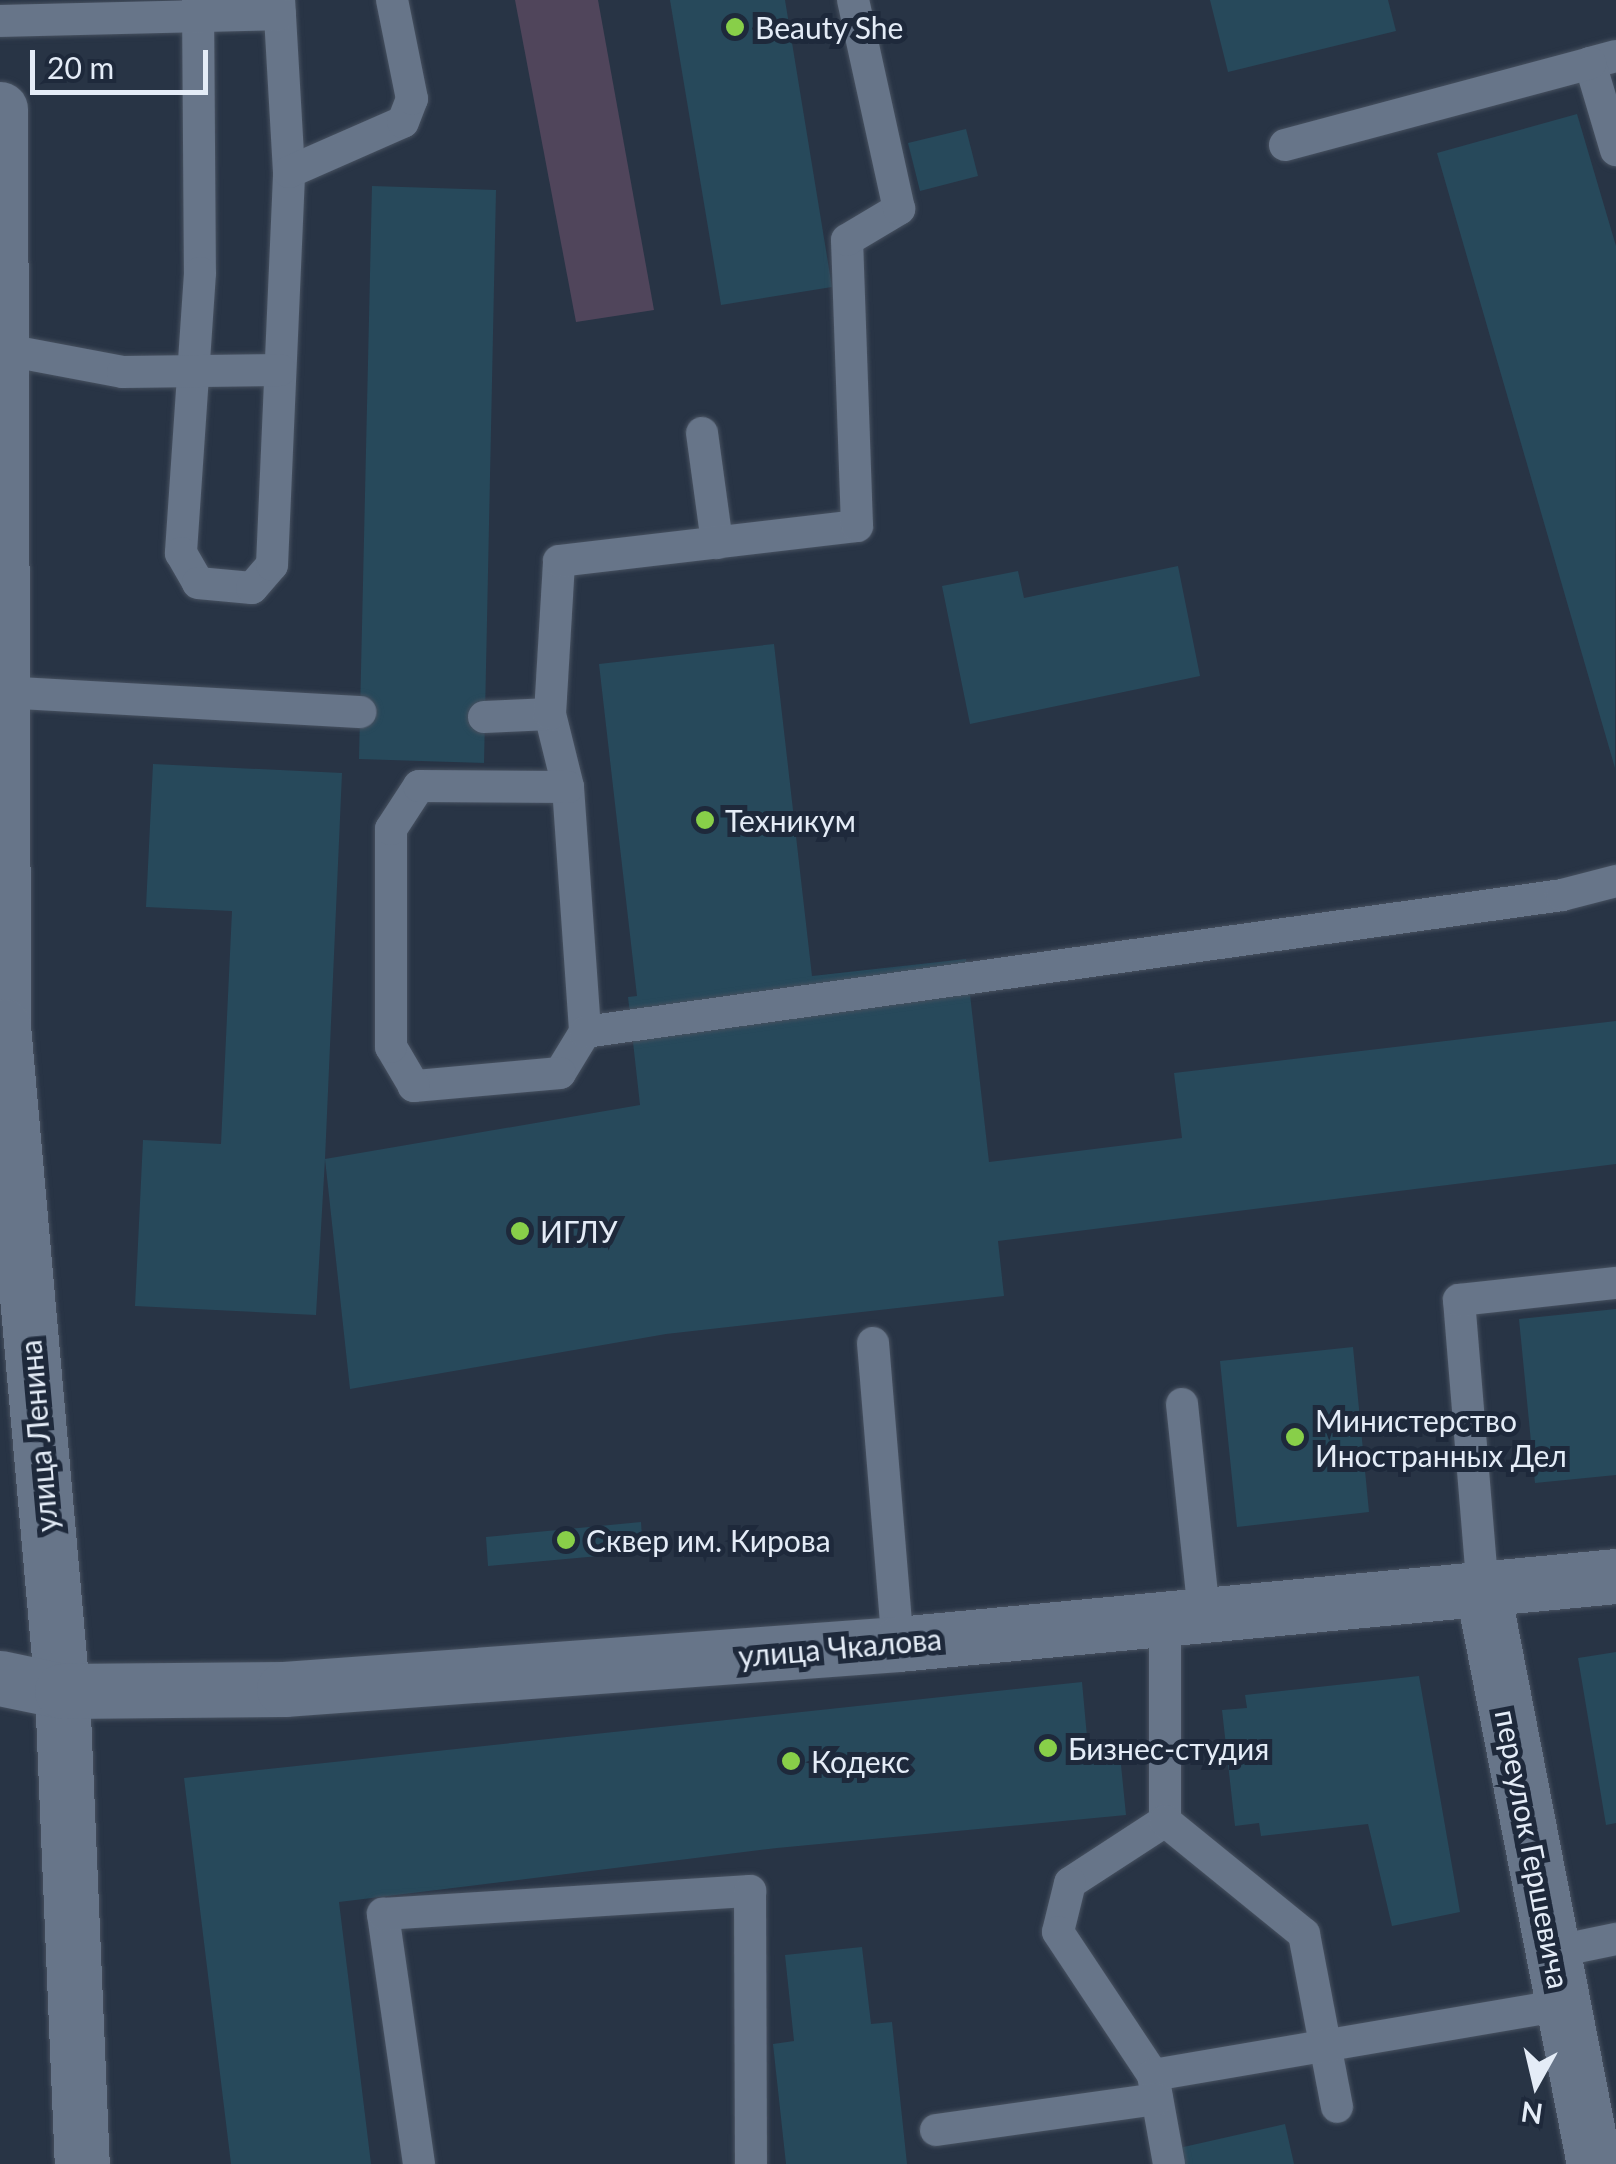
<!DOCTYPE html>
<meta charset="utf-8">
<style>
body{margin:0}
#map{position:relative;width:1616px;height:2164px;overflow:hidden;background:#283445;font-family:Lato,sans-serif}
div>[style]{position:absolute}
.green>*{inset:0;background:#50455b}
.building>*{inset:0;background:#27495b}
.roads{filter:drop-shadow(0 0 2px #475160) drop-shadow(0 0 2px #475160)}
.service>*{height:32px;margin:-16px;padding:0 16px;transform-origin:16px;border-radius:16px;background:#677589}
.minor>*{height:55px;margin:-27.5px;padding:0 27.5px;transform-origin:27.5px;border-radius:27.5px;background:#677589}
.secondary>*{height:55px;margin:-27.5px;padding:0 27.5px;transform-origin:27.5px;border-radius:27.5px;background:#677589}
.dots>*{width:28px;height:28px;translate:-50% -50%;box-sizing:border-box;border:5px solid #1e293b;border-radius:50%}
span{translate:-50% -50%;white-space:nowrap;text-align:center;line-height:1.15;-webkit-text-stroke:10px #1e293b;paint-order:stroke}
.poi-label{font-size:30px;color:#e4ecf7}
.left{translate:0 -50%;text-align:left}
.street-label{font-size:30px;color:#e4ecf7}
.north{position:absolute;left:1486px;top:2034px;width:100px;height:100px;-webkit-text-stroke:8px #1e293b;paint-order:stroke;rotate:188deg;font-size:28px;font-weight:700;line-height:40px;text-align:center;color:#e4ecf7}
.north::after{content:'';display:block;margin:auto;width:35px;height:45px;background:#e4ecf7;clip-path:polygon(50% 0,100% 100%,50% 72%,0 100%)}
.scale{position:absolute;left:30px;top:50px;width:178px;height:45px;box-sizing:border-box;border:5px solid #e4ecf7;border-top:0;padding-left:12px;font-size:30px;line-height:35px;white-space:nowrap;color:#e4ecf7;-webkit-text-stroke:8px #1e293b;paint-order:stroke}
</style>
<div id="map">
<div class="green">
<div style="clip-path:polygon(515px 0,598px 0,654px 310px,576px 322px)"></div>
</div>
<div class="building">
<div style="clip-path:polygon(670px 0,785px 0,832px 287px,721px 305px)"></div>
<div style="clip-path:polygon(1210px 0,1388px 0,1396px 31px,1228px 72px)"></div>
<div style="clip-path:polygon(1577px 114px,1616px 246px,1615px 768px,1437px 153px)"></div>
<div style="clip-path:polygon(966px 129px,978px 176px,920px 191px,908px 143px)"></div>
<div style="clip-path:polygon(372px 186px,496px 190px,484px 763px,359px 759px)"></div>
<div style="clip-path:polygon(1178px 566px,1200px 676px,970px 724px,942px 586px,1018px 571px,1024px 598px)"></div>
<div style="clip-path:polygon(774px 644px,812px 976px,966px 959px,989px 1162px,1182px 1138px,1174px 1073px,1616px 1021px,1616px 1164px,998px 1241px,1004px 1296px,666px 1334px,350px 1389px,325px 1159px,316px 1315px,135px 1306px,143px 1140px,221px 1144px,232px 911px,146px 907px,153px 764px,342px 773px,325px 1159px,640px 1105px,628px 997px,637px 996px,599px 664px)"></div>
<div style="clip-path:polygon(1616px 1309px,1616px 1475px,1535px 1483px,1519px 1319px)"></div>
<div style="clip-path:polygon(1353px 1347px,1369px 1512px,1237px 1527px,1220px 1361px)"></div>
<div style="clip-path:polygon(641px 1522px,643px 1552px,488px 1566px,486px 1537px)"></div>
<div style="clip-path:polygon(1616px 1652px,1616px 1823px,1606px 1825px,1578px 1658px)"></div>
<div style="clip-path:polygon(1419px 1676px,1460px 1912px,1392px 1926px,1368px 1824px,1261px 1836px,1259px 1823px,1235px 1826px,1222px 1710px,1247px 1708px,1245px 1695px)"></div>
<div style="clip-path:polygon(1082px 1682px,1088px 1748px,1119px 1745px,1126px 1815px,777px 1848px,339px 1902px,371px 2164px,231px 2164px,184px 1778px)"></div>
<div style="clip-path:polygon(862px 1947px,871px 2024px,892px 2022px,907px 2164px,786px 2164px,773px 2044px,794px 2041px,785px 1955px)"></div>
<div style="clip-path:polygon(1285px 2124px,1294px 2164px,1183px 2164px,1179px 2148px)"></div>
</div>
<div class="roads">
<div class="service">
<div style="left:198px;top:0;width:273px;rotate:89.6deg"></div>
<div style="left:200px;top:273px;width:281px;rotate:93.9deg"></div>
<div style="left:181px;top:553px;width:34px;rotate:60deg"></div>
<div style="left:198px;top:583px;width:54px;rotate:5.3deg"></div>
<div style="left:252px;top:588px;width:30px;rotate:-49deg"></div>
<div style="left:272px;top:565px;width:393px;rotate:-87.5deg"></div>
<div style="left:289px;top:172px;width:172px;rotate:-93.3deg"></div>
<div style="left:0;top:21px;width:280px;rotate:-1.4deg"></div>
<div style="left:1616px;top:56px;width:27px;rotate:165deg"></div>
<div style="left:1590px;top:63px;width:91px;rotate:73.4deg"></div>
<div style="left:1285px;top:145px;width:316px;rotate:-15deg"></div>
<div style="left:289px;top:172px;width:124px;rotate:-23.7deg"></div>
<div style="left:403px;top:122px;width:25px;rotate:-69deg"></div>
<div style="left:412px;top:99px;width:101px;rotate:-101.4deg"></div>
<div style="left:1px;top:349px;width:124px;rotate:10.7deg"></div>
<div style="left:123px;top:372px;width:157px;rotate:-0.7deg"></div>
<div style="left:702px;top:433px;width:111px;rotate:82.2deg"></div>
<div style="left:2px;top:692px;width:359px;rotate:3.2deg"></div>
<div style="left:550px;top:714px;width:75px;rotate:76.1deg"></div>
<div style="left:568px;top:787px;width:246px;rotate:86deg"></div>
<div style="left:585px;top:1032px;width:48px;rotate:121.4deg"></div>
<div style="left:560px;top:1073px;width:147px;rotate:174.9deg"></div>
<div style="left:414px;top:1086px;width:45px;rotate:-120.5deg"></div>
<div style="left:391px;top:1047px;width:218px;rotate:-90deg"></div>
<div style="left:391px;top:829px;width:51px;rotate:-56.9deg"></div>
<div style="left:419px;top:786px;width:149px;rotate:0.4deg"></div>
<div style="left:484px;top:717px;width:66px;rotate:-2.6deg"></div>
<div style="left:550px;top:714px;width:153px;rotate:-86.6deg"></div>
<div style="left:559px;top:561px;width:300px;rotate:-6.7deg"></div>
<div style="left:857px;top:526px;width:286px;rotate:-92deg"></div>
<div style="left:847px;top:240px;width:61px;rotate:-30.8deg"></div>
<div style="left:899px;top:209px;width:214px;rotate:-102.4deg"></div>
<div style="left:585px;top:1032px;width:987px;rotate:-7.98deg"></div>
<div style="left:1562px;top:895px;width:56px;rotate:-14.5deg"></div>
<div style="left:873px;top:1343px;width:302px;rotate:85.3deg"></div>
<div style="left:1182px;top:1404px;width:211px;rotate:84deg"></div>
<div style="left:1483px;top:1592px;width:293px;rotate:-94.7deg"></div>
<div style="left:1459px;top:1300px;width:158px;rotate:-6.2deg"></div>
<div style="left:1165px;top:1618px;width:203px;rotate:90deg"></div>
<div style="left:1165px;top:1821px;width:113px;rotate:146.9deg"></div>
<div style="left:1070px;top:1883px;width:50px;rotate:103.8deg"></div>
<div style="left:1058px;top:1932px;width:172px;rotate:56.4deg"></div>
<div style="left:1153px;top:2075px;width:90px;rotate:79.8deg"></div>
<div style="left:1165px;top:1821px;width:179px;rotate:39.1deg"></div>
<div style="left:1304px;top:1934px;width:176px;rotate:79.2deg"></div>
<div style="left:1553px;top:1952px;width:64px;rotate:-11.7deg"></div>
<div style="left:1153px;top:2075px;width:416px;rotate:-9.7deg"></div>
<div style="left:936px;top:2130px;width:223px;rotate:-8deg"></div>
<div style="left:419px;top:2164px;width:253px;rotate:-98.2deg"></div>
<div style="left:383px;top:1914px;width:368px;rotate:-3.6deg"></div>
<div style="left:750px;top:1891px;width:273px;rotate:89.8deg"></div>
</div>
<div class="minor">
<div style="left:1483px;top:1592px;width:583px;rotate:79.02deg"></div>
</div>
<div class="secondary">
<div style="left:0;top:109px;width:917px;rotate:89.81deg"></div>
<div style="left:3px;top:1026px;width:668px;rotate:84.93deg"></div>
<div style="left:62px;top:1691px;width:473px;rotate:87.6deg"></div>
<div style="left:0;top:1678px;width:63px;rotate:11.8deg"></div>
<div style="left:62px;top:1691px;width:222px;rotate:-0.5deg"></div>
<div style="left:284px;top:1689px;width:616px;rotate:-4.19deg"></div>
<div style="left:898px;top:1644px;width:721px;rotate:-5.41deg"></div>
</div>
</div>
<div class="dots">
<div style="left:735px;top:27px;background:#88cf49"></div>
<div style="left:705px;top:820px;background:#88cf49"></div>
<div style="left:520px;top:1231px;background:#88cf49"></div>
<div style="left:1295px;top:1437px;background:#88cf49"></div>
<div style="left:566px;top:1540px;background:#88cf49"></div>
<div style="left:1048px;top:1748px;background:#88cf49"></div>
<div style="left:791px;top:1761px;background:#88cf49"></div>
</div>
<div class="poi-label">
<span class="left" style="left:755px;top:27px">Beauty She</span>
<span class="left" style="left:725px;top:820px">Техникум</span>
<span class="left" style="left:540px;top:1231px">ИГЛУ</span>
<span class="left" style="left:1315px;top:1437px">Министерство<br>Иностранных Дел</span>
<span class="left" style="left:586px;top:1540px">Сквер им. Кирова</span>
<span class="left" style="left:1068px;top:1748px">Бизнес-студия</span>
<span class="left" style="left:811px;top:1761px">Кодекс</span>
</div>
<div class="street-label">
<span style="left:38px;top:1436px;rotate:-95deg">улица Ленина</span>
<span style="left:840px;top:1647px;rotate:-5deg">улица Чкалова</span>
<span style="left:1533px;top:1849px;rotate:79deg">переулок Гершевича</span>
</div>
<div class="north">N</div>
<div class="scale">20 m</div>
</div>
